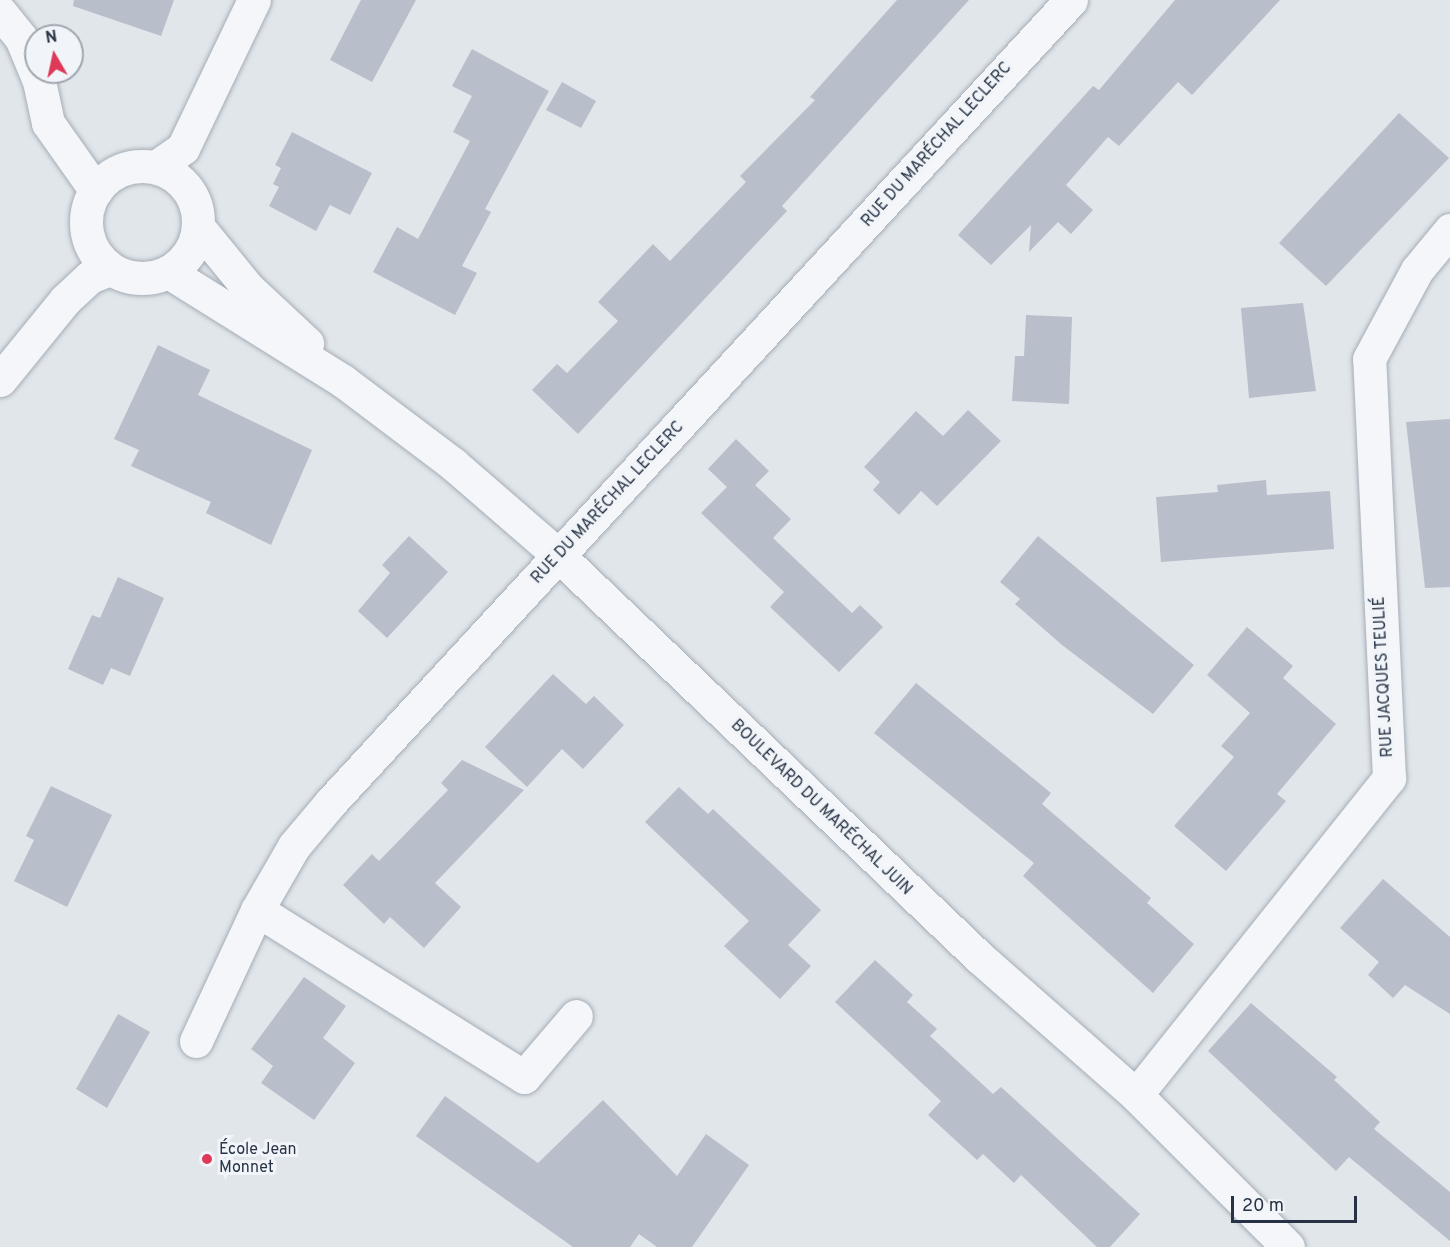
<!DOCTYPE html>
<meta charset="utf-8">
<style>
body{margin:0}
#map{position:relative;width:1450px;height:1247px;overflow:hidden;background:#e1e6eb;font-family:Overpass,sans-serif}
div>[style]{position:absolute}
.building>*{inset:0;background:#b8bfca}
.roads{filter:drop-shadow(0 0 2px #a5adb6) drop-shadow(0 0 2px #a5adb6)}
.minor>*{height:33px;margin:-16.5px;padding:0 16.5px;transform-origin:16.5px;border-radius:16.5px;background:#f4f6f9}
.minor>.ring{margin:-16.5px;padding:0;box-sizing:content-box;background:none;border:33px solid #f4f6f9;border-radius:50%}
.dots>*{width:16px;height:16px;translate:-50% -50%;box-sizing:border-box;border:3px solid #f1f4f8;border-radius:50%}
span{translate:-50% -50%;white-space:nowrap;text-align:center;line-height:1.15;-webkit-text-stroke:6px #f1f4f8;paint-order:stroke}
.street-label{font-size:16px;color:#273345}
.poi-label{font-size:16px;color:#273345}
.left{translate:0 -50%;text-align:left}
.north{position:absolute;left:24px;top:24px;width:60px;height:60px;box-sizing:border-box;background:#f1f4f8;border:2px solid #a0a7b0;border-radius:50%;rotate:351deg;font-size:16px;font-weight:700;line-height:24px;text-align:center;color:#273345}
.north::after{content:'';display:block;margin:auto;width:21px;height:27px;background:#de3959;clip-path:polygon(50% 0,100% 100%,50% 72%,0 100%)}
.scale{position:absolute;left:1231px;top:1196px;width:126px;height:27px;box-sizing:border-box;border:3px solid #273345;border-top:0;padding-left:8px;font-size:18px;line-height:21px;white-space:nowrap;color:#273345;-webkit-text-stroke:4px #f1f4f8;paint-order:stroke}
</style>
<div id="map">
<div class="building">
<div style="clip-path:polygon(74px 0,174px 0,161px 36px,73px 6px)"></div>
<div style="clip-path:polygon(361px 0,416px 0,372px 82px,330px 60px)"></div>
<div style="clip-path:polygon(897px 0,969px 0,782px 206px,787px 211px,578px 434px,532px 390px,557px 364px,567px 373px,618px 321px,598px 302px,653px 244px,670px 261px,746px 182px,740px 176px,815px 100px,810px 97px)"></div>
<div style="clip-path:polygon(1175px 0,1280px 0,1192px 95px,1178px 82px,1119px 146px,1108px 137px,1066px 185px,1093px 210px,1071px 234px,1058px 222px,1029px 252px,1031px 225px,991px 265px,958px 235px,1093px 86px,1099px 90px)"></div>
<div style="clip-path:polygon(472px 49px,549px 91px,485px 209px,491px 212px,462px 266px,477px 273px,455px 315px,373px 272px,397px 227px,418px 239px,470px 141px,453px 132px,472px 96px,452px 86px)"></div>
<div style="clip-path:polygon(562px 82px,596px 101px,581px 128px,546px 110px)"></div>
<div style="clip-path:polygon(1399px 113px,1449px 158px,1326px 286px,1279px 243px)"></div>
<div style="clip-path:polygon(292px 132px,372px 173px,350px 215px,330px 205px,316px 231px,269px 206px,279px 187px,273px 184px,281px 168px,275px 165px)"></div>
<div style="clip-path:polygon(1303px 303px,1316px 391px,1249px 398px,1241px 308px)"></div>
<div style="clip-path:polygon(1026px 315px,1072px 317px,1069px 404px,1012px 401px,1015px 356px,1024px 356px)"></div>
<div style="clip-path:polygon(158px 345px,210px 370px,198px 395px,312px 450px,271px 545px,206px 513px,211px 502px,131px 466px,139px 450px,114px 439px)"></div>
<div style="clip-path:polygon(968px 410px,1001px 441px,937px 506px,921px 491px,899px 515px,873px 490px,880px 482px,864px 467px,916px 411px,943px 436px)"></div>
<div style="clip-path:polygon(1450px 419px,1450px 587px,1425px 588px,1406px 422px)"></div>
<div style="clip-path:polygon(736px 439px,769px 471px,755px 485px,791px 519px,773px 538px,852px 613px,860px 605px,883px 627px,839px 672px,770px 607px,784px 592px,701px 513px,727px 487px,708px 469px)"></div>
<div style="clip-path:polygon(1266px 480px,1267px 495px,1330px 491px,1334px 549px,1161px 562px,1156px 497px,1218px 492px,1217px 485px)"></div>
<div style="clip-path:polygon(409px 536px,448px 572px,387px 638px,358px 611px,390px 573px,382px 565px)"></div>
<div style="clip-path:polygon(1038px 536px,1194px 665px,1153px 714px,1062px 645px,1015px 604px,1020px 599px,1000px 582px)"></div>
<div style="clip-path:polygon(118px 577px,164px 598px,130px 676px,111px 668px,103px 685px,68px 669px,92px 615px,100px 618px)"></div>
<div style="clip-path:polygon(1247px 627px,1293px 666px,1283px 678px,1336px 724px,1277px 794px,1286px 801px,1226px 871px,1174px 826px,1234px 757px,1221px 746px,1250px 713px,1207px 675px)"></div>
<div style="clip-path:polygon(553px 674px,586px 704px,594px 696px,624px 725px,583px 769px,562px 749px,527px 787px,485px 747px)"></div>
<div style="clip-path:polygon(916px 683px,1051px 793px,1042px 804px,1151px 898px,1147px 903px,1194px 944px,1153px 993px,1023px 876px,1034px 863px,874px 733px)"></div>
<div style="clip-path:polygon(462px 760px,524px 790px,435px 883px,461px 907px,424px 948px,390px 917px,384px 924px,343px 885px,372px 854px,379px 861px,448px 790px,441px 783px)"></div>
<div style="clip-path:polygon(51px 786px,112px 815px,67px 907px,14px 881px,34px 840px,26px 836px)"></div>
<div style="clip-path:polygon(679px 787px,708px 814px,713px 809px,821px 910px,788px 945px,811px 966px,780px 999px,724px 946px,749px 921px,645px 822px)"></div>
<div style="clip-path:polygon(1383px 879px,1450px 937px,1450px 1014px,1405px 985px,1393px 998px,1368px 975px,1379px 962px,1340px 928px)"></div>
<div style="clip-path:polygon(875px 960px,913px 995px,907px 1002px,937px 1029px,930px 1036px,993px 1094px,1001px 1087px,1140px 1214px,1110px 1247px,1097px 1247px,1021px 1175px,1014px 1183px,983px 1154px,977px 1160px,928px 1115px,941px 1101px,835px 1002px)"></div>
<div style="clip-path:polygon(304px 977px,346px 1006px,323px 1038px,355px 1063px,314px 1120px,261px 1083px,273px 1066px,251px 1049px)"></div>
<div style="clip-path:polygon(1251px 1003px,1337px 1077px,1334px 1080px,1380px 1122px,1374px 1129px,1450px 1192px,1450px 1241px,1349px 1157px,1336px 1171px,1208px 1051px)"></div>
<div style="clip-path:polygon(118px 1014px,150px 1032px,107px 1108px,76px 1089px)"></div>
<div style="clip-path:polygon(445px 1096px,538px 1163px,603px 1100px,677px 1176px,706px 1134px,749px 1165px,692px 1247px,657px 1247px,639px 1234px,630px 1247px,573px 1247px,416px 1136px)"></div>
</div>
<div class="roads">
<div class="minor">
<div style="left:0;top:12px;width:33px;rotate:51deg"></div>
<div style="left:21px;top:38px;width:47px;rotate:67.3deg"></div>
<div style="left:39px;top:81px;width:43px;rotate:77.9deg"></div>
<div style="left:48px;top:123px;width:83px;rotate:54.8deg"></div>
<div class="ring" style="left:86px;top:166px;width:79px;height:79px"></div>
<div style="left:156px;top:167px;width:33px;rotate:-35deg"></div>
<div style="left:183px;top:148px;width:164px;rotate:-64.4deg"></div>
<div style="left:199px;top:228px;width:77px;rotate:50.8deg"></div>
<div style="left:248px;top:288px;width:81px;rotate:43deg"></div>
<div style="left:170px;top:273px;width:204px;rotate:32deg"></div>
<div style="left:343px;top:381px;width:138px;rotate:37deg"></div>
<div style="left:453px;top:464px;width:139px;rotate:40.9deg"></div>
<div style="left:558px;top:555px;width:582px;rotate:43.68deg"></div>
<div style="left:979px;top:957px;width:209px;rotate:41.3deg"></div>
<div style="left:1136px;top:1095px;width:215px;rotate:45deg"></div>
<div style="left:0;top:380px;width:103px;rotate:-50.9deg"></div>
<div style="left:65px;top:300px;width:34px;rotate:-43deg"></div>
<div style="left:90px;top:277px;width:22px;rotate:-22deg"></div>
<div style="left:257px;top:910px;width:315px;rotate:32deg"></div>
<div style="left:524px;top:1077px;width:80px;rotate:-49.6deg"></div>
<div style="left:196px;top:1041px;width:145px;rotate:-65deg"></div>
<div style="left:257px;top:910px;width:74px;rotate:-60deg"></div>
<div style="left:294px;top:846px;width:57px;rotate:-49.9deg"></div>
<div style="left:331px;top:802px;width:1091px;rotate:-47.3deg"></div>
<div style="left:1136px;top:1095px;width:406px;rotate:-51.4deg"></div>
<div style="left:1389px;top:778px;width:419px;rotate:-92.7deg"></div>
<div style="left:1369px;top:359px;width:101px;rotate:-61.7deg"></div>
<div style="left:1417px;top:270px;width:52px;rotate:-50.5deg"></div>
</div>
</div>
<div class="dots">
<div style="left:207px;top:1159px;background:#de3959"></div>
</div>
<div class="street-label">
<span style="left:937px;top:145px;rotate:-48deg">RUE DU MARÉCHAL LECLERC</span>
<span style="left:608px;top:503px;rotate:-47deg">RUE DU MARÉCHAL LECLERC</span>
<span style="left:1384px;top:677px;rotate:-93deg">RUE JACQUES TEULIÉ</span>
<span style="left:821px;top:808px;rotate:44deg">BOULEVARD DU MARÉCHAL JUIN</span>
</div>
<div class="poi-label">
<span class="left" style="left:219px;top:1159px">École Jean<br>Monnet</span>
</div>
<div class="north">N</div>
<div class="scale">20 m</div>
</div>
